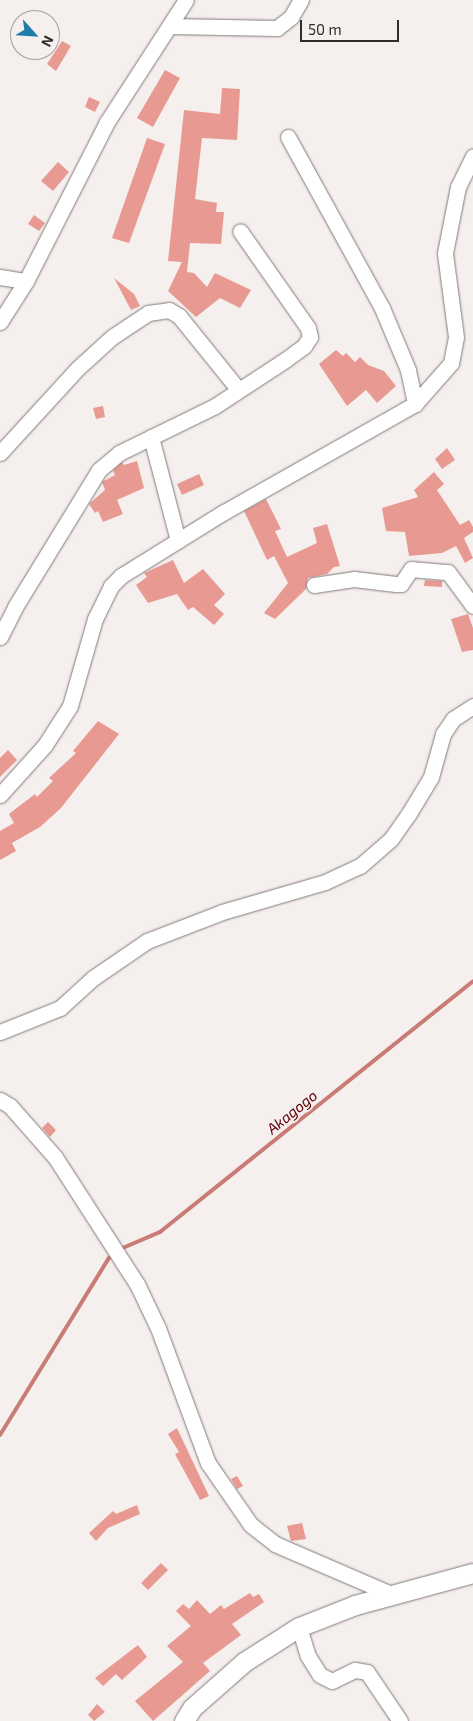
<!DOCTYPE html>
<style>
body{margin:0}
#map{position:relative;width:473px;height:1721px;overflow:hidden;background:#f5efee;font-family:"Exo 2",sans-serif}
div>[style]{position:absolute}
.stream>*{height:4px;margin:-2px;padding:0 2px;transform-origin:2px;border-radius:2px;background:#c87c75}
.building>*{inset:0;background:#e89a92}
.roads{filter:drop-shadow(0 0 1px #807a7a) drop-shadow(0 0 1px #807a7a)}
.minor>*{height:15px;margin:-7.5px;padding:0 7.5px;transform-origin:7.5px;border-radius:7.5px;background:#fff}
.major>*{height:19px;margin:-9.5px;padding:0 9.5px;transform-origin:9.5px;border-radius:9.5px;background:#fff}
span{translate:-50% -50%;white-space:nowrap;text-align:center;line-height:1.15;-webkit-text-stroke:4px #f5efee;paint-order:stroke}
.water-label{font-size:15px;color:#5f0007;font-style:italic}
.north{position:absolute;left:10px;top:10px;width:50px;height:50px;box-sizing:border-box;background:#f5efee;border:1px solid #a6a1a1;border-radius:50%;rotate:116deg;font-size:14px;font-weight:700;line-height:20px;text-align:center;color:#2f2d2d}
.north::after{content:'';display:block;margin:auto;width:18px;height:22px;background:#207daa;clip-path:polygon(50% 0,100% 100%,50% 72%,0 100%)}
.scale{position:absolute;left:300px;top:20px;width:99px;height:22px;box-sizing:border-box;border:2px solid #2f2d2d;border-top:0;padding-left:6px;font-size:15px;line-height:18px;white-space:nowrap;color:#2f2d2d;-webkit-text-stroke:4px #f5efee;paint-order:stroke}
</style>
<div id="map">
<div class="stream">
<div style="left:118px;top:1250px;width:46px;rotate:-23.2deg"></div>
<div style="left:160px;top:1232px;width:401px;rotate:-38.7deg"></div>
<div style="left:0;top:1435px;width:208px;rotate:-58.4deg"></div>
</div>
<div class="building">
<div style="clip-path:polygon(62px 41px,71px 46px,56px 71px,47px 64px)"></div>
<div style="clip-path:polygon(165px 70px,180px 78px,153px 127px,137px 118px)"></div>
<div style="clip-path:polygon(222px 88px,240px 89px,237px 140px,202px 138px,195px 199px,217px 203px,216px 212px,224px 212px,221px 244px,190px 243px,187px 272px,194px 273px,207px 287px,215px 273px,251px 290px,240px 308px,220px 298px,196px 317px,168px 291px,182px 262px,168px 261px,184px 110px,220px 114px)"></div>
<div style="clip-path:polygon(89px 97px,100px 102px,95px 112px,85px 107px)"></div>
<div style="clip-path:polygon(147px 138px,165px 144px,129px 243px,112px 238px)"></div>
<div style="clip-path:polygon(58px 162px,69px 172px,53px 191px,41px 181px)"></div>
<div style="clip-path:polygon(34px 215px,45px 223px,39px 231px,28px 224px)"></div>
<div style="clip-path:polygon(114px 278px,134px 294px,140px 306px,131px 310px)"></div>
<div style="clip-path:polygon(336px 350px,343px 356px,346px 353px,355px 362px,360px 357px,368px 365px,384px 371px,396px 386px,377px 403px,366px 390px,347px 406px,319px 364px)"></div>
<div style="clip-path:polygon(103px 406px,105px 417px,96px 419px,93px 408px)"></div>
<div style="clip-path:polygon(447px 448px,455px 460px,442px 469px,435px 459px)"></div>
<div style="clip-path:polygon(137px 461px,144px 488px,117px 500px,123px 514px,103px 522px,98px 511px,95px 513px,89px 504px,105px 490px,102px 482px,115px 475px,113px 470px,122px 462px,124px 465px)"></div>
<div style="clip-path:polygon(434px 472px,444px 484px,437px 490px,460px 525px,469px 520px,473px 527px,473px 532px,464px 538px,473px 558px,465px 563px,456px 546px,442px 553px,409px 556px,405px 532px,386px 531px,382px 508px,418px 497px,414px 490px)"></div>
<div style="clip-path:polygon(199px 474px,204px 485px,182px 495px,177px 484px)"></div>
<div style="clip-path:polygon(266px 499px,281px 529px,275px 531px,287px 557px,317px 543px,313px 528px,327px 524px,340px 566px,334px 567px,327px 574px,308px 578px,306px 589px,275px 619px,264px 613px,288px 583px,274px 556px,267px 560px,244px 511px)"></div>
<div style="clip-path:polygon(173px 560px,184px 583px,203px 569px,225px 594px,214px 605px,224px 614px,214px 625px,193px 607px,188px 610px,177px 594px,148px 603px,136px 585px,147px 577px,144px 573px)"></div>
<div style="clip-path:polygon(425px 580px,442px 581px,442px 587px,424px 586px)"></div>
<div style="clip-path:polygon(468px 614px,473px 628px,473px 650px,462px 652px,451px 619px)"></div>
<div style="clip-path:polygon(98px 721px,119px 734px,61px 808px,40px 827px,12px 843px,16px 851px,0 860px,0 831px,14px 823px,9px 814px,35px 794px,37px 797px,53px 781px,49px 778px,76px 753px,73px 751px)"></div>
<div style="clip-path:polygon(8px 750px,17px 760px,0 777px,0 758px)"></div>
<div style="clip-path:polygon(48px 1122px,56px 1130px,50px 1137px,42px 1128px)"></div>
<div style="clip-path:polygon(177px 1428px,209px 1496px,200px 1500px,175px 1454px,179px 1452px,168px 1434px)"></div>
<div style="clip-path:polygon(237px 1476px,243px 1486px,237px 1489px,231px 1479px)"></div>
<div style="clip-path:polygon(137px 1505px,140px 1514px,108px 1528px,96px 1541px,89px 1533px,113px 1511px,116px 1514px)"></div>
<div style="clip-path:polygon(302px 1523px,306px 1539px,291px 1541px,287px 1526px)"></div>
<div style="clip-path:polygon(161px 1563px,168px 1570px,148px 1590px,141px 1583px)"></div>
<div style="clip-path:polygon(250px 1593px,253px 1597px,259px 1594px,264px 1602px,232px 1624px,241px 1635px,203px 1663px,210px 1671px,153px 1721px,135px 1701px,183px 1662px,167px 1646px,191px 1626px,176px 1611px,183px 1604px,189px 1609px,197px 1600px,210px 1614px,221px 1605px,224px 1609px)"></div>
<div style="clip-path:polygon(138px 1645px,147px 1657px,122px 1680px,116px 1674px,103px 1686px,95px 1678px)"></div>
<div style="clip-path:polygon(97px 1704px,105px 1712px,94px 1721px,88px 1715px)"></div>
</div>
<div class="roads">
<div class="minor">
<div style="left:170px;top:26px;width:107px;rotate:1.1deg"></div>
<div style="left:277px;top:28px;width:18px;rotate:-38deg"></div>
<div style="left:291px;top:17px;width:20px;rotate:-60deg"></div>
<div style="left:288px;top:137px;width:195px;rotate:61.2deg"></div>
<div style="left:382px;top:308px;width:67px;rotate:67.2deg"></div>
<div style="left:408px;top:370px;width:35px;rotate:78deg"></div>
<div style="left:0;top:277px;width:26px;rotate:9deg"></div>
<div style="left:0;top:322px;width:49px;rotate:-57.6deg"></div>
<div style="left:26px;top:281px;width:178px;rotate:-63deg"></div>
<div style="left:107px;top:122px;width:145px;rotate:-57.1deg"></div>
<div style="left:151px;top:437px;width:107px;rotate:75.4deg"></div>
<div style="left:0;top:453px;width:115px;rotate:-47.5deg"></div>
<div style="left:78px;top:368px;width:46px;rotate:-42.4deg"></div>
<div style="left:112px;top:337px;width:43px;rotate:-33.7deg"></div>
<div style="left:148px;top:313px;width:21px;rotate:-8deg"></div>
<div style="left:169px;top:310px;width:12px;rotate:31deg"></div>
<div style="left:179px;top:316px;width:94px;rotate:51.1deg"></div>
<div style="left:314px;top:585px;width:40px;rotate:-8.5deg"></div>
<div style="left:354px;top:579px;width:42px;rotate:6.8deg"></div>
<div style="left:396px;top:584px;width:5px"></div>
<div style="left:401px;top:584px;width:18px;rotate:-56deg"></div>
<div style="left:411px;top:569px;width:37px;rotate:5deg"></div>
<div style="left:448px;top:572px;width:42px;rotate:53.7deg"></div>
<div style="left:0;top:637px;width:34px;rotate:-63deg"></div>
<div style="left:15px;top:607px;width:161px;rotate:-58.5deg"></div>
<div style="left:99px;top:470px;width:26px;rotate:-40deg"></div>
<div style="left:119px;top:453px;width:107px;rotate:-26.1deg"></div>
<div style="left:215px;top:406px;width:84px;rotate:-33.3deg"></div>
<div style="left:285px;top:360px;width:24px;rotate:-36deg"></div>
<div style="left:304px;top:346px;width:11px;rotate:-56deg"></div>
<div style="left:310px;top:337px;width:9px;rotate:-103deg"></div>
<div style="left:308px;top:328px;width:118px;rotate:-125deg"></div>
<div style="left:0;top:795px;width:67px;rotate:-48deg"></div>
<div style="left:45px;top:745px;width:46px;rotate:-57.3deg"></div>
<div style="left:70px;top:706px;width:91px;rotate:-74deg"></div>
<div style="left:95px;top:619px;width:37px;rotate:-64deg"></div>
<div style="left:111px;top:586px;width:14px;rotate:-45deg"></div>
<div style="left:121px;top:576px;width:121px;rotate:-31.9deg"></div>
<div style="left:224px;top:512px;width:219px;rotate:-29.5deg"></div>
<div style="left:415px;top:404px;width:55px;rotate:-48.7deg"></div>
<div style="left:451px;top:363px;width:26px;rotate:-79deg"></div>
<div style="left:456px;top:337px;width:85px;rotate:-97.5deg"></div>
<div style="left:445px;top:253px;width:67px;rotate:-78.9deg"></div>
<div style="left:458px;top:187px;width:34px;rotate:-64deg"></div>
<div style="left:0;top:1032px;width:65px;rotate:-21.8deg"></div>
<div style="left:60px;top:1008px;width:45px;rotate:-42.3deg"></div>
<div style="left:93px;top:978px;width:65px;rotate:-34.4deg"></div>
<div style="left:147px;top:941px;width:80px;rotate:-21.1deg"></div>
<div style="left:222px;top:912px;width:107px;rotate:-16.2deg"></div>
<div style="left:325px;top:882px;width:38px;rotate:-25deg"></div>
<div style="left:360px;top:866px;width:41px;rotate:-41.1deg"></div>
<div style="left:391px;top:839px;width:29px;rotate:-55deg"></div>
<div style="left:408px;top:815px;width:44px;rotate:-58.8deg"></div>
<div style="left:431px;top:777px;width:45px;rotate:-74.4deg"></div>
<div style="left:443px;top:734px;width:18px;rotate:-56deg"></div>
<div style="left:453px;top:719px;width:24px;rotate:-33deg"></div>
<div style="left:0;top:1100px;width:12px;rotate:31deg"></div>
<div style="left:10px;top:1106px;width:68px;rotate:48.6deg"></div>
<div style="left:55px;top:1157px;width:151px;rotate:57.2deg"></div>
<div style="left:137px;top:1284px;width:49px;rotate:64.5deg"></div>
<div style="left:158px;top:1328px;width:144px;rotate:69.7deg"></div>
<div style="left:208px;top:1463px;width:75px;rotate:55.3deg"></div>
<div style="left:251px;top:1525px;width:31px;rotate:38deg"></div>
<div style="left:275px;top:1544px;width:126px;rotate:23.3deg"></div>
<div style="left:299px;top:1627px;width:30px;rotate:73deg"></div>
<div style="left:308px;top:1656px;width:22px;rotate:58deg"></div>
<div style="left:320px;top:1675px;width:13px;rotate:27deg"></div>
<div style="left:332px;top:1681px;width:25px;rotate:-26deg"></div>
<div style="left:355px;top:1670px;width:12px;rotate:9deg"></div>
<div style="left:367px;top:1672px;width:59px;rotate:56deg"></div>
</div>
<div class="major">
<div style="left:184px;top:1721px;width:15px;rotate:-58deg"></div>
<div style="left:192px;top:1708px;width:69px;rotate:-41.5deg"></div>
<div style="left:244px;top:1662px;width:65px;rotate:-32.5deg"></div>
<div style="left:299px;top:1627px;width:60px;rotate:-21.4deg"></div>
<div style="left:355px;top:1605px;width:122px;rotate:-15.2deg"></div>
</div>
</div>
<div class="water-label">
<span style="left:292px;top:1112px;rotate:-39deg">Akagogo</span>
</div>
<div class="north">N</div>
<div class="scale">50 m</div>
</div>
